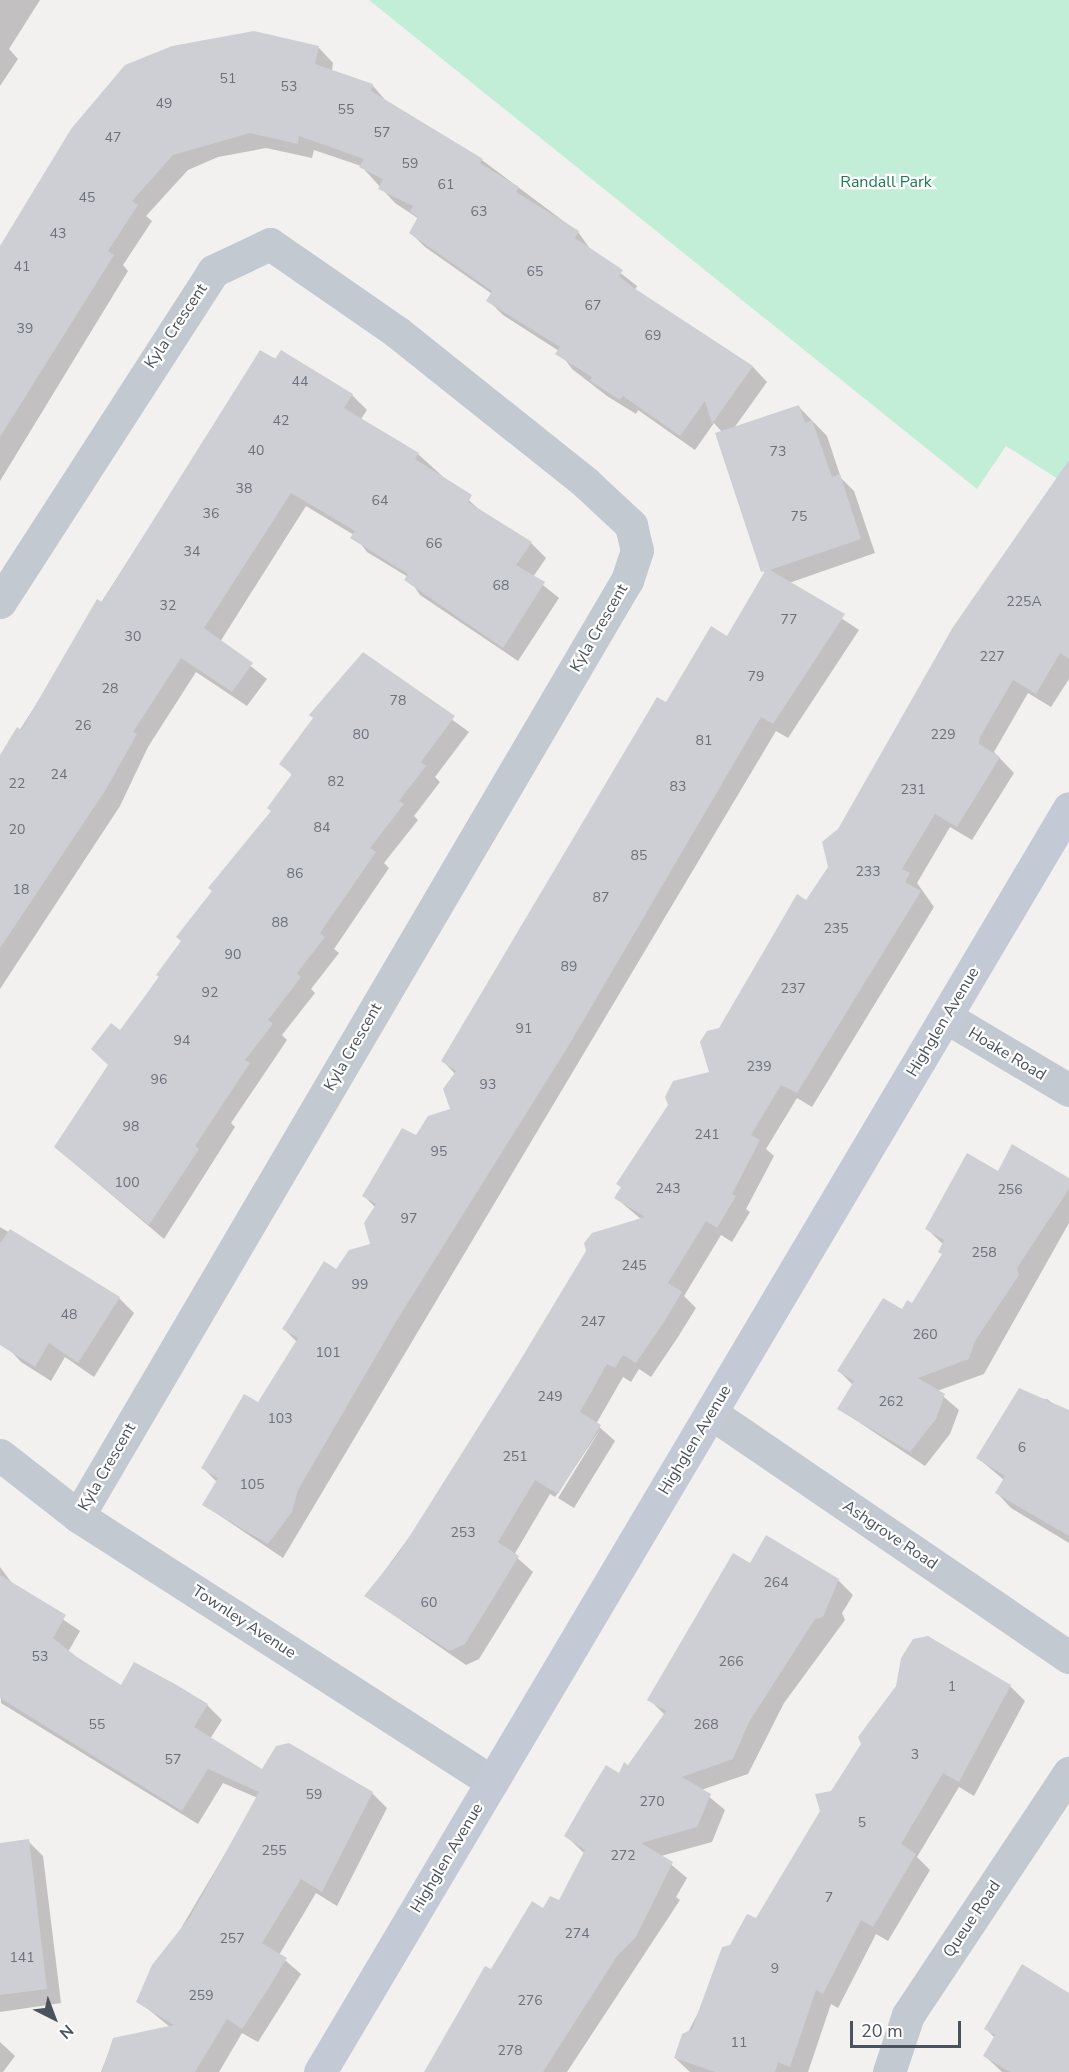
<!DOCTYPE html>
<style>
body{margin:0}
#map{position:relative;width:1069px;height:2072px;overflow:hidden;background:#f3f1f0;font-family:"Nunito Sans",sans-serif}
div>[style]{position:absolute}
.green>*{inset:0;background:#c2edd6}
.shadow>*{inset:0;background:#0003}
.building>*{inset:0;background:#cecfd4}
.street>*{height:33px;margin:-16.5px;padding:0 16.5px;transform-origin:16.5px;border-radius:16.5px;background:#c2c9d1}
.secondary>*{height:33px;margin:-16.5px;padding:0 16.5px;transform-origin:16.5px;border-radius:16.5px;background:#c3cad5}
span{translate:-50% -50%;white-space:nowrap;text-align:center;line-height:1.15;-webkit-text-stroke:4.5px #fff;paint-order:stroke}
.number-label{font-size:14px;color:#6a717b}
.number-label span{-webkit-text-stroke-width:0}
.park-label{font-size:16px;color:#1e7a53}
.street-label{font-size:16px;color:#49525d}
.north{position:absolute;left:24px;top:1988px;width:60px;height:60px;-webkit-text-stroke:4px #fff;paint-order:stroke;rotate:138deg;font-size:16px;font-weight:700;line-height:24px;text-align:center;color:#49525d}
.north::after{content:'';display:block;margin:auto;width:21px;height:27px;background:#49525d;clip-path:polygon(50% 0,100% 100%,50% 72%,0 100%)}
.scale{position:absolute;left:850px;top:2021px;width:111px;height:27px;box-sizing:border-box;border:3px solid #49525d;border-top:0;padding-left:8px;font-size:18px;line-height:21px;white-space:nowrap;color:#49525d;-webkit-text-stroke:4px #fff;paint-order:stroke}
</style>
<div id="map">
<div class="green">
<div style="clip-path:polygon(369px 0,1069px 0,1069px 486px,1006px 446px,977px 489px)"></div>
</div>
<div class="shadow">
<div style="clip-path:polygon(0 0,40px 0,9px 49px,18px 59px,0 86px)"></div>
<div style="clip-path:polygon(319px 48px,333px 63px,332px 71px,373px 86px,387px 102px,482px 160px,578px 232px,591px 250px,637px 286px,635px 290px,753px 367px,767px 382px,734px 428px,798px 406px,827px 436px,841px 478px,854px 491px,875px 553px,789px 583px,859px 630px,788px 738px,776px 731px,283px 1558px,204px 1505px,217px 1482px,203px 1468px,259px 1404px,297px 1342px,284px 1329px,336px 1271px,372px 1245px,376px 1208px,364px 1196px,416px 1137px,452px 1110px,455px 1074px,443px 1061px,667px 704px,728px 638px,765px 574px,717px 434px,722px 432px,714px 423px,695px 450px,638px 410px,636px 414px,607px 396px,572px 369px,559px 351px,503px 315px,488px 300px,492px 294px,425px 247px,410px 232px,419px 219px,395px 203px,361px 166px,314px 150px,312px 158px,266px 148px,218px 157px,188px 170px,146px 216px,152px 221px,123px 265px,128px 271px,0 481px,0 248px)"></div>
<div style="clip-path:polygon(261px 352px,352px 395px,367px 410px,361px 419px,418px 454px,484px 514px,531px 543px,546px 558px,533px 577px,559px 598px,518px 661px,420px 595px,408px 577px,367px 552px,354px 535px,306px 506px,220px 642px,267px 679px,247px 706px,196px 672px,148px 747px,120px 806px,0 989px,0 761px)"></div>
<div style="clip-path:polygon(1069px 497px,1069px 679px,1051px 707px,1028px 693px,994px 752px,1014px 773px,972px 840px,950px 827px,917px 883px,934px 907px,812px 1107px,797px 1098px,766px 1149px,774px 1156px,746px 1209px,750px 1212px,732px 1242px,721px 1235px,684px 1296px,696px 1308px,678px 1337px,651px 1377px,639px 1369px,631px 1382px,623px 1377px,596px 1424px,615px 1441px,574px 1508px,558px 1498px,601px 1428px,555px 1497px,550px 1494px,514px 1555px,533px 1572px,479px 1659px,466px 1665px,366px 1596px,642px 1220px,616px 1198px,622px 1188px,618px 1184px,711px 1073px,720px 1029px,829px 867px,839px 830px)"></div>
<div style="clip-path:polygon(363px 654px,469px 732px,435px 777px,440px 782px,414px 816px,418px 820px,384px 863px,389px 868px,334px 949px,339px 953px,311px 989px,315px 993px,282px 1035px,287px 1040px,231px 1123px,235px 1127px,164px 1239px,55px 1147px,110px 1065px,120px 1033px,273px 812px,293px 776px,281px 763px)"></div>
<div style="clip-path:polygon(998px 1173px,1069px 1180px,1069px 1223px,984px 1374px,937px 1391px,959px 1410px,950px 1434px,925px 1466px,839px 1409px,853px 1385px,839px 1371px,912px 1305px,943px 1255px,944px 1245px,927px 1229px)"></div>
<div style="clip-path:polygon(0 1227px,119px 1298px,134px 1313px,94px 1377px,65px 1357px,51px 1381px,21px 1362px,0 1339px)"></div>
<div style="clip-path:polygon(1047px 1399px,1069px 1416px,1069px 1543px,1011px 1508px,997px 1493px,1004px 1480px,978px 1458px,1037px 1401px)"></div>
<div style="clip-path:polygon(750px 1566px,838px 1580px,853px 1595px,842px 1613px,845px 1620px,784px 1703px,748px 1774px,701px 1790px,725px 1810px,712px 1842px,661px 1856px,687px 1878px,676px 1897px,680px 1900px,567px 2072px,426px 2072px,491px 1971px,544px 1910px,559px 1902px,585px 1854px,566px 1836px,629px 1767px,665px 1715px,649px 1699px)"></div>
<div style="clip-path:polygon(0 1567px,14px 1586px,80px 1631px,68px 1652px,122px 1687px,207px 1705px,222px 1720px,210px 1739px,263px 1771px,372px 1793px,387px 1808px,337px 1906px,316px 1893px,279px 1955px,301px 1974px,258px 2042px,242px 2033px,219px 2072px,101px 2072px,114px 2039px,170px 2027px,138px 2001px,258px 1798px,223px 1783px,198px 1824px,1px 1703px)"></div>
<div style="clip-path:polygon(1010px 1686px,1025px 1701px,974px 1796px,959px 1787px,917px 1857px,930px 1870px,888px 1941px,876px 1934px,838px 2008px,831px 2004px,808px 2072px,690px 2072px,675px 2058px,732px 1946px,756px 1920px,832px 1792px)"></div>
<div style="clip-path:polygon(28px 1841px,43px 1856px,61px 2003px,0 2012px,0 1844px)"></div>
<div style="clip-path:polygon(1069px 1998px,1069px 2072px,1002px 2072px,985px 2056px,995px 2038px,986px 2029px)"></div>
<div style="clip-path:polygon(0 2042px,15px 2056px,3px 2072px,0 2072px)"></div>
</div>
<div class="building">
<div style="clip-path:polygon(254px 31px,319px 46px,315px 64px,373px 84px,371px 91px,483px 159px,480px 163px,519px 187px,516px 192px,579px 231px,575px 238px,623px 270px,619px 276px,634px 288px,753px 366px,712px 424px,705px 401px,680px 436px,623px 396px,620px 400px,590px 381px,592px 377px,555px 354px,560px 347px,486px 301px,492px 291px,409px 233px,418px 217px,410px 212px,413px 206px,378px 189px,383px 179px,359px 167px,364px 159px,299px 136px,298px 144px,250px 133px,173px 155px,132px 201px,138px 205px,108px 251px,114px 255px,0 437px,0 246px,71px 129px,125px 65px,172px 46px)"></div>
<div style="clip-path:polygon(260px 350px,275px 359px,281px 350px,353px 394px,344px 408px,419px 453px,415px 459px,472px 495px,468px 502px,532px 542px,516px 565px,545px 582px,503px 648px,404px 580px,408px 574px,350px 538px,355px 531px,291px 493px,204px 628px,253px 663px,232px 692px,181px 658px,133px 732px,137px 734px,105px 791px,0 948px,0 755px,17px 727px,21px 730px,97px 599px,102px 602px)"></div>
<div style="clip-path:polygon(799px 405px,805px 423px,812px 420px,832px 477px,840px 474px,861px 539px,770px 570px,845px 614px,773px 724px,761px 717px,569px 1045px,397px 1320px,298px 1490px,292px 1512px,268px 1544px,202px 1505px,218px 1478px,201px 1468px,244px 1394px,258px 1402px,298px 1338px,282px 1329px,324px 1261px,336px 1269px,349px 1250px,370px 1244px,364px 1223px,376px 1204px,362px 1196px,402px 1128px,416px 1135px,428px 1116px,450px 1109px,443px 1089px,456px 1071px,441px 1061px,657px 697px,666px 702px,711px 626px,727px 636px,765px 571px,761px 572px,715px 433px)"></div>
<div style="clip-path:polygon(1069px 460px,1069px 659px,1060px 653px,1036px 694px,1013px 680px,980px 737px,979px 744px,1000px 757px,957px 827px,935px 814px,902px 869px,910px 873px,905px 882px,921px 891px,797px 1093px,781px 1085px,751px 1135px,760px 1140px,732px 1194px,736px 1196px,717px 1228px,706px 1221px,668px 1283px,682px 1292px,664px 1322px,636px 1363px,623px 1355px,615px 1368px,607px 1364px,580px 1412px,601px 1425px,558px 1494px,535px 1480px,498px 1542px,519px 1556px,465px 1644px,450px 1651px,364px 1596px,399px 1553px,518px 1364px,586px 1251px,584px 1243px,592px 1233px,645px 1217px,614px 1198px,621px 1187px,616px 1184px,668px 1105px,665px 1097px,673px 1081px,709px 1072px,700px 1042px,707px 1031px,719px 1028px,797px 894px,806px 900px,828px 867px,822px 842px,838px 829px,953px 627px)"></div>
<div style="clip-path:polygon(363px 652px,455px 716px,421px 762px,426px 766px,399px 801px,404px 804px,370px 848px,376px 852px,320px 933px,325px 937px,297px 973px,301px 977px,268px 1020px,273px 1024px,245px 1060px,250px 1063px,195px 1146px,199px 1149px,149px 1225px,54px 1147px,108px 1065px,91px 1049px,111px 1023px,120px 1030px,159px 977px,156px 975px,181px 941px,176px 937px,212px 891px,208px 888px,271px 811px,267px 808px,292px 774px,279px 764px,313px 718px,309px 715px)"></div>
<div style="clip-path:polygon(1012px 1144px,1069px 1178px,1069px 1189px,1017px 1268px,1019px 1275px,975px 1341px,969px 1359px,918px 1378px,945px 1394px,936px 1419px,910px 1452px,837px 1409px,854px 1381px,837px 1371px,883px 1298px,902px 1309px,907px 1300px,912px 1303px,942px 1254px,938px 1252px,944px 1240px,925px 1229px,967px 1153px,998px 1171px)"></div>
<div style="clip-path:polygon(10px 1229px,120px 1297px,78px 1363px,49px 1343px,35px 1367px,0 1345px,0 1243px)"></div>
<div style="clip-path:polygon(1019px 1388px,1069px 1410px,1069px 1536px,995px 1493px,1005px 1476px,976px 1458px)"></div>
<div style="clip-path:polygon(766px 1535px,839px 1579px,823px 1617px,815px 1619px,749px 1722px,733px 1759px,682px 1777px,711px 1794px,697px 1827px,641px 1843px,673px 1862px,636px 1937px,617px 1956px,543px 2072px,424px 2072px,485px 1966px,491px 1969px,532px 1901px,543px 1908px,550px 1896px,559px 1900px,585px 1850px,564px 1836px,587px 1796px,606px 1765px,619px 1773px,624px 1762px,628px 1765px,666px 1711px,647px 1700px,733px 1553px,750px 1563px)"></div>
<div style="clip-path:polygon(0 1575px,66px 1615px,53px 1638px,77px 1657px,121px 1685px,134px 1662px,175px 1684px,208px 1704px,194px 1727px,262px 1769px,276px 1746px,289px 1743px,373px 1792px,322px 1892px,301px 1879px,262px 1943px,287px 1958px,268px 1989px,242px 2029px,227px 2019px,195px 2072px,102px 2072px,113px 2038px,174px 2025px,136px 2002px,152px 1965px,190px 1917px,259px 1792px,208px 1769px,182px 1811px,0 1698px)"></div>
<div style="clip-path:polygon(928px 1636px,1011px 1685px,959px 1782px,943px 1773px,901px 1844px,916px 1854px,873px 1927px,861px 1920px,823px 1994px,816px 1990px,790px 2067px,778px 2062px,775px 2072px,715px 2072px,674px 2058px,682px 2034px,692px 2029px,722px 1947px,730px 1945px,747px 1914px,756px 1918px,820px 1811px,815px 1794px,831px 1791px,861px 1744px,858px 1737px,896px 1686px,901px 1658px,913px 1639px)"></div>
<div style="clip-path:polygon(29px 1839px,47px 1989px,0 1995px,0 1843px)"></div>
<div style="clip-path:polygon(1022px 1964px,1069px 1993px,1069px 2072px,1010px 2072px,983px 2056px,995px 2035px,984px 2029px)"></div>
</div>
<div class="street">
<div style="left:0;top:602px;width:394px;rotate:-57.2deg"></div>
<div style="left:213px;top:271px;width:63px;rotate:-25.3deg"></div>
<div style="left:270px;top:244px;width:155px;rotate:34.7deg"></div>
<div style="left:397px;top:332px;width:242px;rotate:38.6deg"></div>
<div style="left:586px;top:483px;width:62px;rotate:43deg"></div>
<div style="left:631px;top:525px;width:26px;rotate:77deg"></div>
<div style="left:637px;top:550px;width:32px;rotate:108deg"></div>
<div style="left:627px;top:580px;width:1085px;rotate:120.39deg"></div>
<div style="left:946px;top:1017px;width:143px;rotate:30.7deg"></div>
<div style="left:711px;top:1413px;width:433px;rotate:34.3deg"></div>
<div style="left:0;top:1455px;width:99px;rotate:38deg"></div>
<div style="left:78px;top:1516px;width:492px;rotate:32.7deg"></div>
<div style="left:889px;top:2072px;width:60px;rotate:-71.6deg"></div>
<div style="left:908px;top:2015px;width:291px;rotate:-56.4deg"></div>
</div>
<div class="secondary">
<div style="left:320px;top:2072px;width:1469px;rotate:-59.35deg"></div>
</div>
<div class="number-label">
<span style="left:228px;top:79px">51</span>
<span style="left:289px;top:87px">53</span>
<span style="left:164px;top:104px">49</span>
<span style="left:346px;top:110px">55</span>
<span style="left:382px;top:133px">57</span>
<span style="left:113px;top:138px">47</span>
<span style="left:410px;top:164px">59</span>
<span style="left:446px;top:185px">61</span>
<span style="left:87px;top:198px">45</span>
<span style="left:479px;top:212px">63</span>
<span style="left:58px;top:234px">43</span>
<span style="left:22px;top:267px">41</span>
<span style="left:535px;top:272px">65</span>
<span style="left:593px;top:306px">67</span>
<span style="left:25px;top:329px">39</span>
<span style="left:653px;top:336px">69</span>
<span style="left:300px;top:382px">44</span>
<span style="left:281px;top:421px">42</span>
<span style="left:256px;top:451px">40</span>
<span style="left:778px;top:452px">73</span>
<span style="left:244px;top:489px">38</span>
<span style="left:380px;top:501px">64</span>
<span style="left:211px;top:514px">36</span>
<span style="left:799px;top:517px">75</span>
<span style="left:434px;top:544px">66</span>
<span style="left:192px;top:552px">34</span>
<span style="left:501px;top:586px">68</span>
<span style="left:1024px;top:602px">225A</span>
<span style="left:168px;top:606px">32</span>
<span style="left:789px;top:620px">77</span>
<span style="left:133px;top:637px">30</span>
<span style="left:992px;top:657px">227</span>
<span style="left:756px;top:677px">79</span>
<span style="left:110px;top:689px">28</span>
<span style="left:398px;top:701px">78</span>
<span style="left:83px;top:726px">26</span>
<span style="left:361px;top:735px">80</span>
<span style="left:943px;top:735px">229</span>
<span style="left:704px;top:741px">81</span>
<span style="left:59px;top:775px">24</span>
<span style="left:336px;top:782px">82</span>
<span style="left:17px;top:784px">22</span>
<span style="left:678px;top:787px">83</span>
<span style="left:913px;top:790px">231</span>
<span style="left:322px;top:828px">84</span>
<span style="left:17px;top:830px">20</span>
<span style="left:639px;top:856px">85</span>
<span style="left:868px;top:872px">233</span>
<span style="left:295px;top:874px">86</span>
<span style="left:21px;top:890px">18</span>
<span style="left:601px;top:898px">87</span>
<span style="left:280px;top:923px">88</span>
<span style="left:836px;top:929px">235</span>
<span style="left:233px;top:955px">90</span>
<span style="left:569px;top:967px">89</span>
<span style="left:793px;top:989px">237</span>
<span style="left:210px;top:993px">92</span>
<span style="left:524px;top:1029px">91</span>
<span style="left:182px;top:1041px">94</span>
<span style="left:759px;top:1067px">239</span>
<span style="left:159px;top:1080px">96</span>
<span style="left:488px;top:1085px">93</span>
<span style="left:131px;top:1127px">98</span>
<span style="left:707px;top:1135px">241</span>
<span style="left:439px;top:1152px">95</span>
<span style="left:127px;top:1183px">100</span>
<span style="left:668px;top:1189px">243</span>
<span style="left:1010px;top:1190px">256</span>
<span style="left:409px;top:1219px">97</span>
<span style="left:984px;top:1253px">258</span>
<span style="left:634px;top:1266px">245</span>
<span style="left:360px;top:1285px">99</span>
<span style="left:69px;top:1315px">48</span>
<span style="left:593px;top:1322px">247</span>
<span style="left:925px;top:1335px">260</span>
<span style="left:328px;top:1353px">101</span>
<span style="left:550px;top:1397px">249</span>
<span style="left:891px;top:1402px">262</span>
<span style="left:280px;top:1419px">103</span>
<span style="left:1022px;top:1448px">6</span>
<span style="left:515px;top:1457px">251</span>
<span style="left:252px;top:1485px">105</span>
<span style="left:463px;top:1533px">253</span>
<span style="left:776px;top:1583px">264</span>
<span style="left:429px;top:1603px">60</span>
<span style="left:40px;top:1657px">53</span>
<span style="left:731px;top:1662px">266</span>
<span style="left:952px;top:1687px">1</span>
<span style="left:97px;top:1725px">55</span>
<span style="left:706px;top:1725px">268</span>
<span style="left:915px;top:1755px">3</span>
<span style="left:173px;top:1760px">57</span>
<span style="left:314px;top:1795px">59</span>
<span style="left:652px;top:1802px">270</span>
<span style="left:862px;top:1823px">5</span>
<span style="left:274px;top:1851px">255</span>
<span style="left:623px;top:1856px">272</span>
<span style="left:829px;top:1898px">7</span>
<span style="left:577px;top:1934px">274</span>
<span style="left:232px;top:1939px">257</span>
<span style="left:22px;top:1958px">141</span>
<span style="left:775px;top:1969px">9</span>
<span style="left:201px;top:1996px">259</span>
<span style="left:530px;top:2001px">276</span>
<span style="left:739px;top:2043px">11</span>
<span style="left:510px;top:2051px">278</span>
</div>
<div class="park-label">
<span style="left:886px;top:182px">Randall Park</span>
</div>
<div class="street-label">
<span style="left:176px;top:326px;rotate:-56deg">Kyla Crescent</span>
<span style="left:599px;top:628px;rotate:-60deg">Kyla Crescent</span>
<span style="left:943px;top:1022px;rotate:-59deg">Highglen Avenue</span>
<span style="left:353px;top:1047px;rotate:-60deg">Kyla Crescent</span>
<span style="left:1007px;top:1054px;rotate:31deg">Hoake Road</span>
<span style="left:695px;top:1440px;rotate:-59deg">Highglen Avenue</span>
<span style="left:107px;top:1467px;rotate:-60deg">Kyla Crescent</span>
<span style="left:890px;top:1535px;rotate:34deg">Ashgrove Road</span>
<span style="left:244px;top:1622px;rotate:33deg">Townley Avenue</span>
<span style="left:447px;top:1858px;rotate:-59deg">Highglen Avenue</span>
<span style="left:972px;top:1919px;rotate:-56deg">Queue Road</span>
</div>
<div class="north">N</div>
<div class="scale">20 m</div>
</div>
